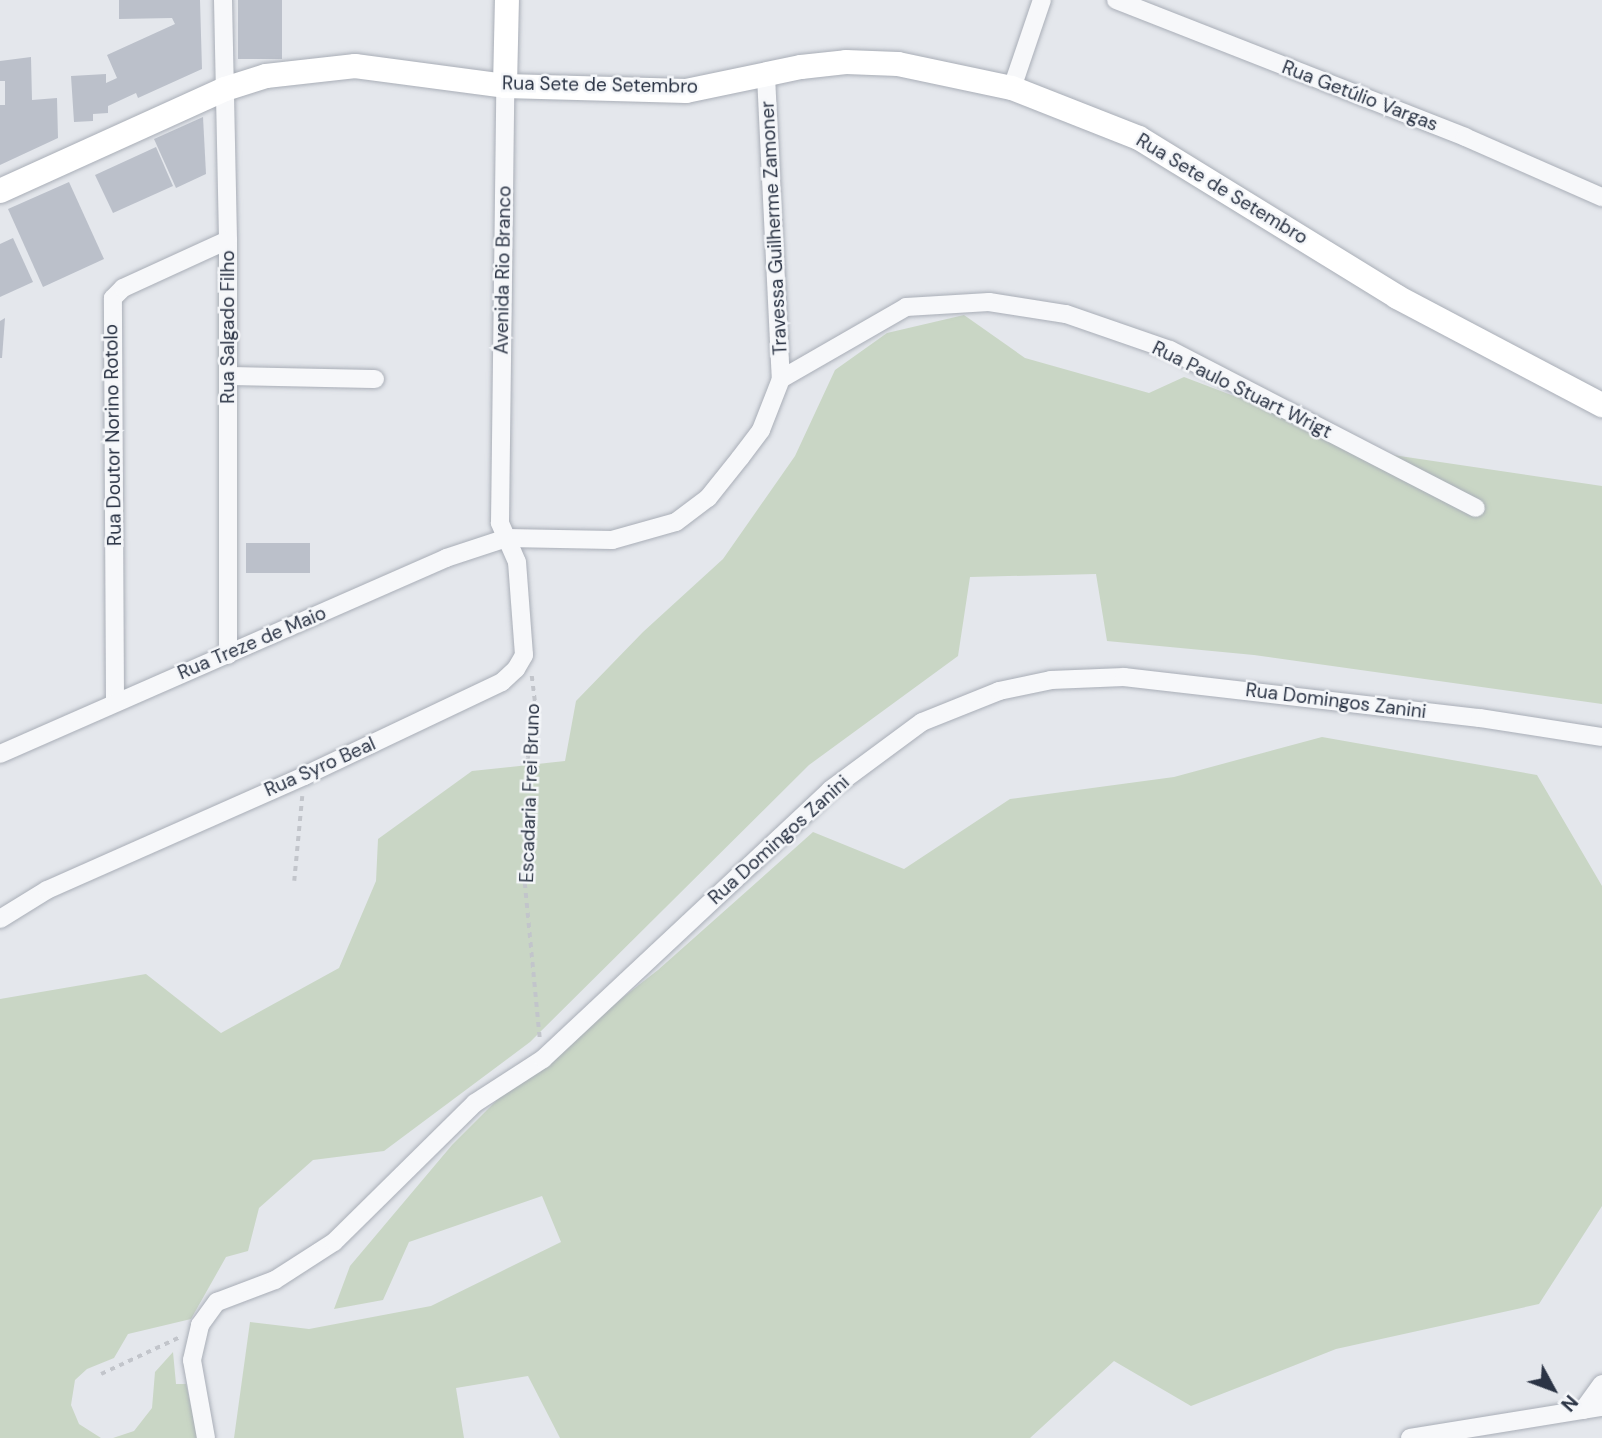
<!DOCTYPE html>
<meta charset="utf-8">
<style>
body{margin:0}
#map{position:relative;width:1602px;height:1438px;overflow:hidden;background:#e4e7ec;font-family:"DM Sans",sans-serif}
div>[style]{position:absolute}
.green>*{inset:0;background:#c9d6c5}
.building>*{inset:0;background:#bbc0ca}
.path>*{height:3.5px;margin-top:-1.75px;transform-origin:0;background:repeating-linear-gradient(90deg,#c2c5cb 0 5px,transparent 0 10px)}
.roads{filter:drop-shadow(0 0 2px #a9aeb7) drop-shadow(0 0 2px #a9aeb7)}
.street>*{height:18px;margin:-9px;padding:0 9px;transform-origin:9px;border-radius:9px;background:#f7f8fa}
.secondary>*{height:24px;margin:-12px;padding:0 12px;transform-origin:12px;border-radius:12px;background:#fff}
span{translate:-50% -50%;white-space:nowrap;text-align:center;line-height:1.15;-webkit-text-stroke:5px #f4f6f9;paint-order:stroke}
.street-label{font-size:19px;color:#2b3445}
.north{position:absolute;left:1518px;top:1354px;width:70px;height:70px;-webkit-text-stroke:5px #f4f6f9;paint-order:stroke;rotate:131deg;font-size:19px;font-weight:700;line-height:28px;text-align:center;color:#2b3445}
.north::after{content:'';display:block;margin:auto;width:24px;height:32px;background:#2b3445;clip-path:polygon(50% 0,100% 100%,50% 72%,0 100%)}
</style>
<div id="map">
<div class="green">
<div style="clip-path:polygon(964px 315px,1025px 358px,1149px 393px,1184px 377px,1386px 454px,1602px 486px,1602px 704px,1254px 655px,1107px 641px,1096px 574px,970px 577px,958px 656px,809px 765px,530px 1042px,384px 1151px,313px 1160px,259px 1208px,248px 1251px,226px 1257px,191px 1319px,128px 1334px,114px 1358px,87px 1369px,75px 1380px,71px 1405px,79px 1424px,101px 1438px,0 1438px,0 999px,146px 974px,221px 1033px,339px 968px,376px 881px,378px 839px,472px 771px,565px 761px,576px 701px,643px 632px,723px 559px,795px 456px,835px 370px,887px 333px)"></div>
<div style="clip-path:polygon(1322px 737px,1537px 775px,1602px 886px,1602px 1206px,1539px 1304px,1336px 1349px,1191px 1406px,1114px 1361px,1030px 1438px,560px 1438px,528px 1376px,456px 1388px,464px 1438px,234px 1438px,250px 1322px,309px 1329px,431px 1306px,561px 1242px,542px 1196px,409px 1242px,383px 1300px,334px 1309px,350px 1266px,452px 1145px,517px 1080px,658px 970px,813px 832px,904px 869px,1010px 799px,1174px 777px)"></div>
<div style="clip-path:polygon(173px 1352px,176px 1384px,186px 1384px,198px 1438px,113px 1438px,134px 1431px,152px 1408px,155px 1372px)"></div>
</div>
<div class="building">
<div style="clip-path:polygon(119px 0,200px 0,202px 69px,138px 98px,136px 93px,108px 106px,108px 113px,93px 114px,93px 121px,74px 122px,71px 76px,106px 74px,106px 83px,117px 78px,107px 55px,175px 24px,172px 18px,119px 19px)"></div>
<div style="clip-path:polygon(238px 0,282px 0,282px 59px,238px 59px)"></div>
<div style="clip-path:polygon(31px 57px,32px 100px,57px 98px,58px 138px,0 165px,0 105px,5px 105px,5px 81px,0 81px,0 61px)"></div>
<div style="clip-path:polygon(203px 117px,206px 174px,176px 188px,154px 139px)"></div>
<div style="clip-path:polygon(156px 147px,173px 186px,113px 213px,95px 175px)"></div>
<div style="clip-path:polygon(69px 182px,104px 259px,43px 287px,8px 209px)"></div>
<div style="clip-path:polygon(13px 238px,33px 282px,0 297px,0 244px)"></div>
<div style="clip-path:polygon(5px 318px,2px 358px,0 358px,0 321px)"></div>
<div style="clip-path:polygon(246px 543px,310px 543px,310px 573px,246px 573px)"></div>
</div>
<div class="path">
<div style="left:532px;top:676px;width:39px;rotate:83deg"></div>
<div style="left:537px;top:715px;width:44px;rotate:101.8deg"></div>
<div style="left:528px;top:758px;width:125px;rotate:91.4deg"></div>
<div style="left:525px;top:883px;width:156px;rotate:84.5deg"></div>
<div style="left:294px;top:881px;width:85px;rotate:-84.6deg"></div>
<div style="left:101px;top:1374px;width:87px;rotate:-25.1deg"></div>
</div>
<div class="roads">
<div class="street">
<div style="left:223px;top:0;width:240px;rotate:88.8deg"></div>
<div style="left:228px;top:240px;width:415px;rotate:90deg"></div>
<div style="left:1116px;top:0;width:375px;rotate:21.4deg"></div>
<div style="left:1465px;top:137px;width:150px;rotate:23.7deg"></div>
<div style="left:766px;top:76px;width:303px;rotate:87.2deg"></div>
<div style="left:1012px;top:88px;width:93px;rotate:-71.2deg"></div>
<div style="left:228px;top:376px;width:147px;rotate:1.2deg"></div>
<div style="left:115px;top:701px;width:403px;rotate:-90.3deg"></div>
<div style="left:113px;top:298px;width:14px;rotate:-45deg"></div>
<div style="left:123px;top:288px;width:115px;rotate:-24.6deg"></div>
<div style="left:0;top:754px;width:487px;rotate:-23.7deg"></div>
<div style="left:446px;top:558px;width:64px;rotate:-18.2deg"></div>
<div style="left:507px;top:538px;width:105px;rotate:1.1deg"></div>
<div style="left:612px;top:540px;width:66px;rotate:-15.7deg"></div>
<div style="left:676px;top:522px;width:40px;rotate:-37deg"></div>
<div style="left:708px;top:498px;width:51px;rotate:-51.3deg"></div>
<div style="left:740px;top:458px;width:35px;rotate:-53deg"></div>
<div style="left:761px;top:430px;width:55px;rotate:-68.6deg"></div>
<div style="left:781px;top:379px;width:144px;rotate:-29.9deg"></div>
<div style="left:906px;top:307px;width:83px;rotate:-3.4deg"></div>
<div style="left:989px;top:302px;width:78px;rotate:8.9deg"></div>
<div style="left:1066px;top:314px;width:110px;rotate:19.1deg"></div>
<div style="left:1170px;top:350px;width:344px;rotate:27.3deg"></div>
<div style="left:0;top:919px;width:55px;rotate:-31.7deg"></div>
<div style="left:47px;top:890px;width:281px;rotate:-23.9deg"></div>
<div style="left:304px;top:776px;width:219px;rotate:-25.4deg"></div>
<div style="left:502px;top:682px;width:19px;rotate:-43deg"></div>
<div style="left:516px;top:669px;width:16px;rotate:-60deg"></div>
<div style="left:524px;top:655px;width:93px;rotate:-94.3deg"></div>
<div style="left:517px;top:562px;width:43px;rotate:-113.6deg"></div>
<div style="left:500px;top:523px;width:437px;rotate:-89.3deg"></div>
<div style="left:1583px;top:1410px;width:32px;rotate:-54deg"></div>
<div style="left:206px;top:1438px;width:79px;rotate:-100.2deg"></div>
<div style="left:192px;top:1360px;width:36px;rotate:-77deg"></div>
<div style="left:200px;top:1325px;width:29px;rotate:-54deg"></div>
<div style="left:217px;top:1302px;width:62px;rotate:-20.8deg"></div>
<div style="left:275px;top:1280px;width:70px;rotate:-32.8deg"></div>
<div style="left:334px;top:1242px;width:198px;rotate:-44.6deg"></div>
<div style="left:475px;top:1103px;width:81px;rotate:-32.9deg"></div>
<div style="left:543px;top:1059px;width:393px;rotate:-43.1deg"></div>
<div style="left:830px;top:790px;width:114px;rotate:-36.5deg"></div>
<div style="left:922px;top:722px;width:83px;rotate:-21.9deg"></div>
<div style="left:999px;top:691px;width:53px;rotate:-11.9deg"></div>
<div style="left:1051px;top:680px;width:73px;rotate:-2.4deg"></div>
<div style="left:1124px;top:677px;width:358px;rotate:6.6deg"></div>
<div style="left:1480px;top:718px;width:123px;rotate:8.9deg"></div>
<div style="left:1410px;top:1438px;width:194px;rotate:-9.2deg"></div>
</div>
<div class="secondary">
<div style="left:505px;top:86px;width:86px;rotate:-88.7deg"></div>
<div style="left:0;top:191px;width:247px;rotate:-24.4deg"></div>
<div style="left:225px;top:89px;width:43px;rotate:-17.6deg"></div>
<div style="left:266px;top:76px;width:90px;rotate:-6.4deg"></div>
<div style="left:355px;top:66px;width:151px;rotate:7.6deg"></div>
<div style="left:505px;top:86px;width:181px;rotate:1.6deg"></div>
<div style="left:686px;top:91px;width:117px;rotate:-11.8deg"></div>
<div style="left:801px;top:67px;width:45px;rotate:-6.3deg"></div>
<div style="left:846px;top:62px;width:52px;rotate:2.2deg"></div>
<div style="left:898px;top:64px;width:116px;rotate:11.9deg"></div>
<div style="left:1012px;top:88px;width:136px;rotate:21.5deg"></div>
<div style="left:1139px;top:138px;width:303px;rotate:31.6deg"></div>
<div style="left:1397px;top:297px;width:232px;rotate:27.8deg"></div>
</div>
</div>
<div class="street-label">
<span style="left:600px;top:85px;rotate:1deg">Rua Sete de Setembro</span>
<span style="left:1360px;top:96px;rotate:21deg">Rua Getúlio Vargas</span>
<span style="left:1222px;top:189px;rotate:31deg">Rua Sete de Setembro</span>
<span style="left:774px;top:228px;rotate:-93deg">Travessa Guilherme Zamoner</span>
<span style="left:503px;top:270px;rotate:-89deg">Avenida Rio Branco</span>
<span style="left:228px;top:327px;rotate:-90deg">Rua Salgado Filho</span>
<span style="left:1242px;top:390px;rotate:26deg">Rua Paulo Stuart Wrigt</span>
<span style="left:113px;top:435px;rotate:-91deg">Rua Doutor Norino Rotolo</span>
<span style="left:252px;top:643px;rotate:-23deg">Rua Treze de Maio</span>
<span style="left:1336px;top:701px;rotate:7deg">Rua Domingos Zanini</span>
<span style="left:320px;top:767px;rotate:-24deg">Rua Syro Beal</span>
<span style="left:530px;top:793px;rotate:-88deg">Escadaria Frei Bruno</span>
<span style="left:779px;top:840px;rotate:-42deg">Rua Domingos Zanini</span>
</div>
<div class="north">N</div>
</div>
